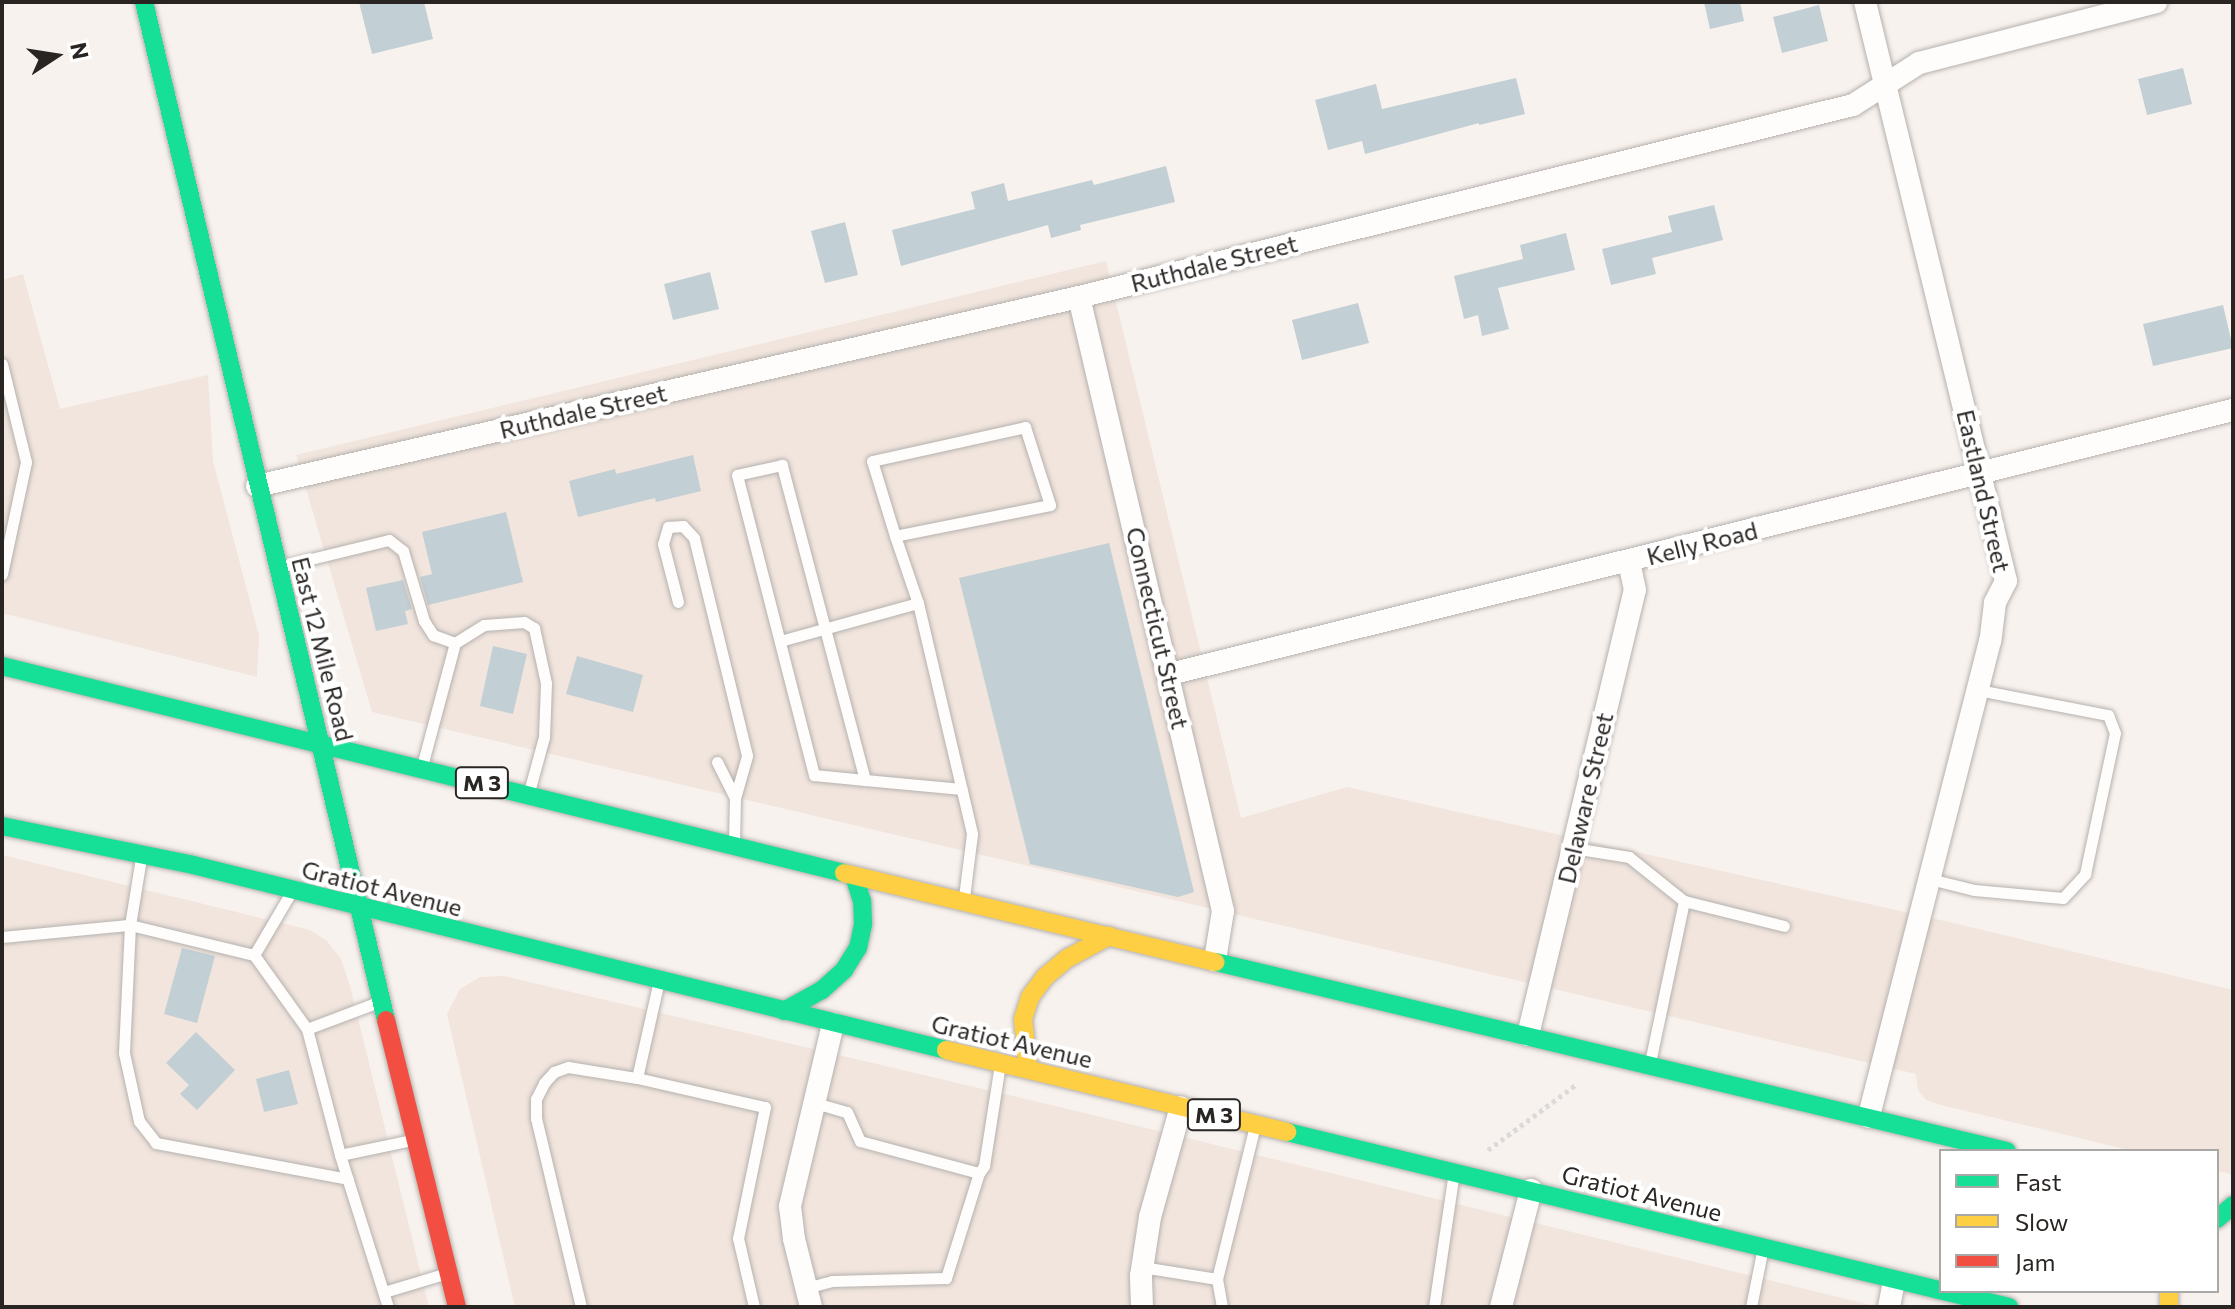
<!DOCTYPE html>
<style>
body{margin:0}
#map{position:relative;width:2235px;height:1309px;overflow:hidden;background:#f8f2ee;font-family:Commissioner,sans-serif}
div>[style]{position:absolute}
.built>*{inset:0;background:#f1e5dd}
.building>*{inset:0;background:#c2cfd4}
.path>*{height:5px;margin-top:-2.5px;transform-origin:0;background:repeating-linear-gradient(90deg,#dbd9d9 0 4px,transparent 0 8px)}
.roads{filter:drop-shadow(0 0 2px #b5b1ae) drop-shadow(0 0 2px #b5b1ae)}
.lane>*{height:11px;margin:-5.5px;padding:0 5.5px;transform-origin:5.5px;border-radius:5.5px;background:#fefdfc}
.street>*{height:22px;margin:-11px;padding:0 11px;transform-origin:11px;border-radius:11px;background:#fefdfc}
.fast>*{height:18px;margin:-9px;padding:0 9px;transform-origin:9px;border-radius:9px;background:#16e098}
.slow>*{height:18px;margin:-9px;padding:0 9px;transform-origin:9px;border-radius:9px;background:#ffcf43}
.jam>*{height:18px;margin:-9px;padding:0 9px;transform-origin:9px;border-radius:9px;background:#f24e42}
span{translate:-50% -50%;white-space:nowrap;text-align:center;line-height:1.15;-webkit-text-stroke:8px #fff;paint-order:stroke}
.shield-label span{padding:2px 6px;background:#fff;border:2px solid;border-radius:6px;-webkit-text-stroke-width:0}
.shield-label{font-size:22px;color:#292523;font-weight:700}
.street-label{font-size:24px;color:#292523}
.frame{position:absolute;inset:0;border:4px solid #292523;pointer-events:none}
.legend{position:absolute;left:1939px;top:1149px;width:280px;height:144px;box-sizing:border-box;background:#fff;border:2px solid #a9a8a7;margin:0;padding:10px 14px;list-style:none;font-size:24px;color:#292523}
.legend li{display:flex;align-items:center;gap:16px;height:40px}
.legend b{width:40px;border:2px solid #a9a8a7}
.north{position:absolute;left:16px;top:16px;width:80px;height:80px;-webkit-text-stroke:6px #fff;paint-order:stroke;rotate:78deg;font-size:22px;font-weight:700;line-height:32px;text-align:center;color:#292523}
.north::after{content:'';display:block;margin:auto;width:28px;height:36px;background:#292523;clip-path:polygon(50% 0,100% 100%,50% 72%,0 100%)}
</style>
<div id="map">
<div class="built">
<div style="clip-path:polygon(1106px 261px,1241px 818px,1347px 787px,1949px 922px,2233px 990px,2233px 1175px,2217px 1171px,2217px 1151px,2133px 1151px,1941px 1105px,1926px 1100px,1918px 1090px,1916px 1074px,372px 712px,296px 455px)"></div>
<div style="clip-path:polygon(23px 274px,60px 409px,208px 375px,213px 461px,259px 636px,257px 677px,2px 613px,2px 280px)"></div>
<div style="clip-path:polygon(2px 855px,310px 930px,327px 941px,341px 959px,350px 986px,429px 1307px,2px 1307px)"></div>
<div style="clip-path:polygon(504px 976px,1093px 1115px,1879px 1307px,515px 1307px,447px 1014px,460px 989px,480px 977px)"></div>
</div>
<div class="building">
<div style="clip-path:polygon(359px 2px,424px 2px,433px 39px,372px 54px)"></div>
<div style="clip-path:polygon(1704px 2px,1740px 2px,1744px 21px,1710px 29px)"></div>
<div style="clip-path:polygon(1819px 5px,1828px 41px,1782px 53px,1773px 17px)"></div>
<div style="clip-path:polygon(2183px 68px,2192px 104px,2147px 115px,2138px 79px)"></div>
<div style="clip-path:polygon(1516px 78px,1525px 114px,1479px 125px,1479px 123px,1365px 154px,1362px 141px,1328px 150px,1315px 100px,1376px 84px,1382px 109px)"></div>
<div style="clip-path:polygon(1166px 166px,1175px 202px,1080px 225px,1081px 230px,1051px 238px,1048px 225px,901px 266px,892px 230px,975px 209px,971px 192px,1004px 183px,1008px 201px,1092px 180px,1094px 185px)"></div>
<div style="clip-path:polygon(1714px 205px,1723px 240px,1652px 258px,1656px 274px,1611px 285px,1602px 249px,1672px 232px,1668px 216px)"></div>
<div style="clip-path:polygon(845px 222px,858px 275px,825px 283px,811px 231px)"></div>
<div style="clip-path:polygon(1566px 233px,1575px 270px,1498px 288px,1509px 329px,1482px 336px,1478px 315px,1464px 319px,1454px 276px,1523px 259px,1520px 245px)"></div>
<div style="clip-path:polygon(710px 272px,719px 309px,673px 320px,664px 284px)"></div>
<div style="clip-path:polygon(1358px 303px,1369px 343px,1302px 360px,1292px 320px)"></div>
<div style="clip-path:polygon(2223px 305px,2233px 348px,2153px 366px,2143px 324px)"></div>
<div style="clip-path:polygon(693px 455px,701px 491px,656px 502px,655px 498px,578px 517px,569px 481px,615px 469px,616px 474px)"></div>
<div style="clip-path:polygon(506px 512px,523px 582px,428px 605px,420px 577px,432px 574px,422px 532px)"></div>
<div style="clip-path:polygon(1109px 543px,1194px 892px,1178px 897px,1030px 864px,959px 578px)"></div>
<div style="clip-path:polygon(403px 580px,412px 609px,405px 611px,408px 624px,376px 631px,366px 588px)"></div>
<div style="clip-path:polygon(493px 646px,527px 654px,513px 714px,480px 706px)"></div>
<div style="clip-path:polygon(577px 656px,643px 675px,633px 712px,566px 694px)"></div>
<div style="clip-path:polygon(182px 948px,215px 956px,197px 1023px,164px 1014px)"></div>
<div style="clip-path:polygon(196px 1032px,235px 1070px,197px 1110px,180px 1094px,189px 1085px,166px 1063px)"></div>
<div style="clip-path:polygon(289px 1070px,298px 1104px,264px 1112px,256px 1079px)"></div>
</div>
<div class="path">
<div style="left:1488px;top:1150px;width:111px;rotate:-36.6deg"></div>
</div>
<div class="roads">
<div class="lane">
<div style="left:2px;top:364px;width:101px;rotate:76.2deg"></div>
<div style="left:26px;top:462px;width:115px;rotate:102.1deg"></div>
<div style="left:895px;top:536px;width:78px;rotate:-107deg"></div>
<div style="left:872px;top:461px;width:157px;rotate:-12.5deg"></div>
<div style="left:1025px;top:427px;width:82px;rotate:72.2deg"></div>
<div style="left:1050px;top:505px;width:158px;rotate:168.7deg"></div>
<div style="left:895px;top:536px;width:71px;rotate:71.1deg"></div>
<div style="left:918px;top:603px;width:237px;rotate:76.8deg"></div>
<div style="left:972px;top:834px;width:64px;rotate:97.2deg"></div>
<div style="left:278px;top:567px;width:114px;rotate:-13.7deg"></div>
<div style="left:389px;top:540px;width:18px;rotate:38deg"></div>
<div style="left:403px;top:551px;width:73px;rotate:73.3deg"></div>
<div style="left:424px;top:621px;width:17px;rotate:57deg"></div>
<div style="left:433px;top:635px;width:23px;rotate:20deg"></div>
<div style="left:455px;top:643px;width:34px;rotate:-32deg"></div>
<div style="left:484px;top:625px;width:40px;rotate:-4.3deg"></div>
<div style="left:524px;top:622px;width:12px;rotate:31deg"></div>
<div style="left:534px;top:628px;width:56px;rotate:77.7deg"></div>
<div style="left:546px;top:683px;width:54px;rotate:92.1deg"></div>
<div style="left:544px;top:737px;width:57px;rotate:105.3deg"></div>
<div style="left:678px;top:602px;width:60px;rotate:-104.5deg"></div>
<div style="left:663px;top:544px;width:18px;rotate:-74deg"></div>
<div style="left:668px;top:527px;width:15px;rotate:-4deg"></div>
<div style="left:683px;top:526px;width:16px;rotate:47deg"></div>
<div style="left:694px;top:538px;width:224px;rotate:76.3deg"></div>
<div style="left:747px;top:756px;width:44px;rotate:105.9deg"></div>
<div style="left:735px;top:798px;width:43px;rotate:91.3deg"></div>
<div style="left:780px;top:641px;width:143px;rotate:-15.4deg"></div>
<div style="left:717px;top:762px;width:40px;rotate:63.4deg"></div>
<div style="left:422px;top:766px;width:127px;rotate:-75deg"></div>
<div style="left:865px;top:780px;width:326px;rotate:-104.8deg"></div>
<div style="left:782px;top:465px;width:46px;rotate:167.5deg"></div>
<div style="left:737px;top:475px;width:310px;rotate:75.6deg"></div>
<div style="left:814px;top:775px;width:51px;rotate:5.6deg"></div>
<div style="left:865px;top:780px;width:97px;rotate:5.3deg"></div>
<div style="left:1573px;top:848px;width:57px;rotate:9.1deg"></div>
<div style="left:1629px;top:857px;width:70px;rotate:38.7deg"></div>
<div style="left:1684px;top:901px;width:165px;rotate:101.9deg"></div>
<div style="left:141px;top:858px;width:68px;rotate:99.3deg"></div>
<div style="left:130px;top:925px;width:128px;rotate:13.6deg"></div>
<div style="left:1930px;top:879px;width:45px;rotate:14deg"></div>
<div style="left:1974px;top:890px;width:89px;rotate:5.1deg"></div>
<div style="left:2063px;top:898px;width:33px;rotate:-47deg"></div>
<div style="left:2085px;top:874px;width:144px;rotate:-78deg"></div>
<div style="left:2115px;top:733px;width:19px;rotate:-111deg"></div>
<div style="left:2108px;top:715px;width:132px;rotate:-169.1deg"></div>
<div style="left:290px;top:894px;width:71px;rotate:120.5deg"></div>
<div style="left:254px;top:955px;width:91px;rotate:54.4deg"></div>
<div style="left:1684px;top:901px;width:103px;rotate:14deg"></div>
<div style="left:2px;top:937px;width:129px;rotate:-5.4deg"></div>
<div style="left:130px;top:925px;width:128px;rotate:92.7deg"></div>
<div style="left:124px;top:1053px;width:70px;rotate:77.6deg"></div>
<div style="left:139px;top:1121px;width:28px;rotate:52deg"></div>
<div style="left:156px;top:1143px;width:195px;rotate:10.6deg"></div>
<div style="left:381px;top:1001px;width:79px;rotate:159.3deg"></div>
<div style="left:307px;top:1029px;width:130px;rotate:75.3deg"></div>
<div style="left:340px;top:1155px;width:74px;rotate:-11.8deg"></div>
<div style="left:637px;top:1078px;width:131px;rotate:12.8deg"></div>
<div style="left:765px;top:1107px;width:134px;rotate:101.6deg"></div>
<div style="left:738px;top:1238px;width:71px;rotate:76.9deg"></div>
<div style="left:815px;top:1103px;width:33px;rotate:16deg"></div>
<div style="left:847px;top:1112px;width:32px;rotate:66deg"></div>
<div style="left:860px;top:1141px;width:123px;rotate:15.1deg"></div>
<div style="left:979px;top:1173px;width:9px;rotate:-54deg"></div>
<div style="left:984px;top:1166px;width:103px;rotate:-81.1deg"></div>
<div style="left:340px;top:1155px;width:159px;rotate:72.5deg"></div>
<div style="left:1142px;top:1267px;width:76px;rotate:9.1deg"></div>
<div style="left:806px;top:1288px;width:27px;rotate:-15deg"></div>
<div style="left:832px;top:1281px;width:114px;rotate:-1.5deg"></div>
<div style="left:946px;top:1278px;width:110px;rotate:-72.6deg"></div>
<div style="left:384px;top:1292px;width:66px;rotate:-16.8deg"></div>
<div style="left:581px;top:1307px;width:194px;rotate:-103.4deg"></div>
<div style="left:536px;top:1118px;width:19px;rotate:-90deg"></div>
<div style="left:536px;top:1099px;width:18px;rotate:-63deg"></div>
<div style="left:544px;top:1083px;width:15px;rotate:-48deg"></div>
<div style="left:554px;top:1072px;width:15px;rotate:-20deg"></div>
<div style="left:568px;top:1067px;width:70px;rotate:9.1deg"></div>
<div style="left:637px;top:1078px;width:95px;rotate:-77.3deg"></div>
<div style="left:1222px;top:1307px;width:28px;rotate:-100deg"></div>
<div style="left:1217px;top:1279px;width:154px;rotate:-76.1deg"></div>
<div style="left:1434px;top:1307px;width:130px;rotate:-81.6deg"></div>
<div style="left:1751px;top:1307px;width:56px;rotate:-78.7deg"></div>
</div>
<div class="street">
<div style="left:1865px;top:2px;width:596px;rotate:76.31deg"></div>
<div style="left:2006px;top:581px;width:25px;rotate:117deg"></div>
<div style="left:1995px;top:603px;width:38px;rotate:97deg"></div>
<div style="left:1990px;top:641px;width:491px;rotate:104.3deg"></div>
<div style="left:1079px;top:297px;width:631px;rotate:76.8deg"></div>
<div style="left:1223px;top:911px;width:50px;rotate:99.3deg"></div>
<div style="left:257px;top:486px;width:843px;rotate:-12.95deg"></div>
<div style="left:1079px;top:297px;width:797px;rotate:-13.93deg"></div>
<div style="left:1853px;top:105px;width:78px;rotate:-32.5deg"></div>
<div style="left:1919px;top:63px;width:245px;rotate:-14.4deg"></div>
<div style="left:1170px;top:674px;width:1095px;rotate:-13.95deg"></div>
<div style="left:1528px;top:1035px;width:458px;rotate:-76.5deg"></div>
<div style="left:1635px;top:590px;width:30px;rotate:-102deg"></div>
<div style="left:811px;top:1307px;width:70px;rotate:-104deg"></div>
<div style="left:794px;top:1239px;width:33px;rotate:-97deg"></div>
<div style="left:790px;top:1206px;width:187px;rotate:-76.7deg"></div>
<div style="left:1142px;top:1307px;width:31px;rotate:-92deg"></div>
<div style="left:1141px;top:1276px;width:60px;rotate:-81.3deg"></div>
<div style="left:1150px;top:1217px;width:114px;rotate:-74.3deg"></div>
<div style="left:1501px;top:1307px;width:121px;rotate:-75.6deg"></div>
<div style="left:1889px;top:1307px;width:25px;rotate:-79deg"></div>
</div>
<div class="fast">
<div style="left:144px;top:2px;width:1046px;rotate:76.63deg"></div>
<div style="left:2px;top:666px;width:867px;rotate:13.81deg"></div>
<div style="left:2px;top:826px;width:195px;rotate:11.5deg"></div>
<div style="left:193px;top:865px;width:775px;rotate:13.8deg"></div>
<div style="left:1216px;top:962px;width:813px;rotate:13.44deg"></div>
<div style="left:784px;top:1011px;width:43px;rotate:-28.9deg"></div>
<div style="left:822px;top:990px;width:30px;rotate:-42deg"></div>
<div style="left:844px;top:970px;width:26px;rotate:-58deg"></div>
<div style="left:858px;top:948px;width:25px;rotate:-78deg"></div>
<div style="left:863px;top:924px;width:23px;rotate:-92deg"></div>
<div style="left:862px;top:901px;width:26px;rotate:-108deg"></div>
<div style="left:1287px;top:1132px;width:743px;rotate:13.62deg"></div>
<div style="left:2217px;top:1219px;width:21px;rotate:-41deg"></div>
</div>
<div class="slow">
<div style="left:844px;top:873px;width:382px;rotate:13.5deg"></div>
<div style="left:946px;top:1050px;width:351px;rotate:13.5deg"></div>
<div style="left:1028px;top:1068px;width:49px;rotate:-95.8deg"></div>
<div style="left:1023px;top:1019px;width:23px;rotate:-72deg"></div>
<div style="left:1030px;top:997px;width:25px;rotate:-53deg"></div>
<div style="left:1045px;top:977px;width:30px;rotate:-40deg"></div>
<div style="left:1068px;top:958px;width:47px;rotate:-28.2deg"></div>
<div style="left:2169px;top:1291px;width:16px;rotate:90deg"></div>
</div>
<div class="jam">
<div style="left:386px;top:1020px;width:296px;rotate:76.1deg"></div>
</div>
</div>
<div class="shield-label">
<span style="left:482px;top:783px">M 3</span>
<span style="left:1214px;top:1115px">M 3</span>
</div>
<div class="street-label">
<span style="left:1214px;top:263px;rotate:-14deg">Ruthdale Street</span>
<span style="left:583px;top:411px;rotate:-13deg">Ruthdale Street</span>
<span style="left:1984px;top:491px;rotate:77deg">Eastland Street</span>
<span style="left:1702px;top:543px;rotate:-14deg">Kelly Road</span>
<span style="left:1158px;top:628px;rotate:77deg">Connecticut Street</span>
<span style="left:323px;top:649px;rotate:76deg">East 12 Mile Road</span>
<span style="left:1585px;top:798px;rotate:-77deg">Delaware Street</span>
<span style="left:382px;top:888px;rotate:14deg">Gratiot Avenue</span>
<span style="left:1012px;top:1041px;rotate:13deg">Gratiot Avenue</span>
<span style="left:1642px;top:1193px;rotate:14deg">Gratiot Avenue</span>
</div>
<div class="frame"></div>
<ul class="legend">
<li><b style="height:10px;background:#16e098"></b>Fast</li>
<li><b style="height:10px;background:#ffcf43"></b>Slow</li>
<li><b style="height:10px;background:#f24e42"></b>Jam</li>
</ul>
<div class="north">N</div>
</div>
